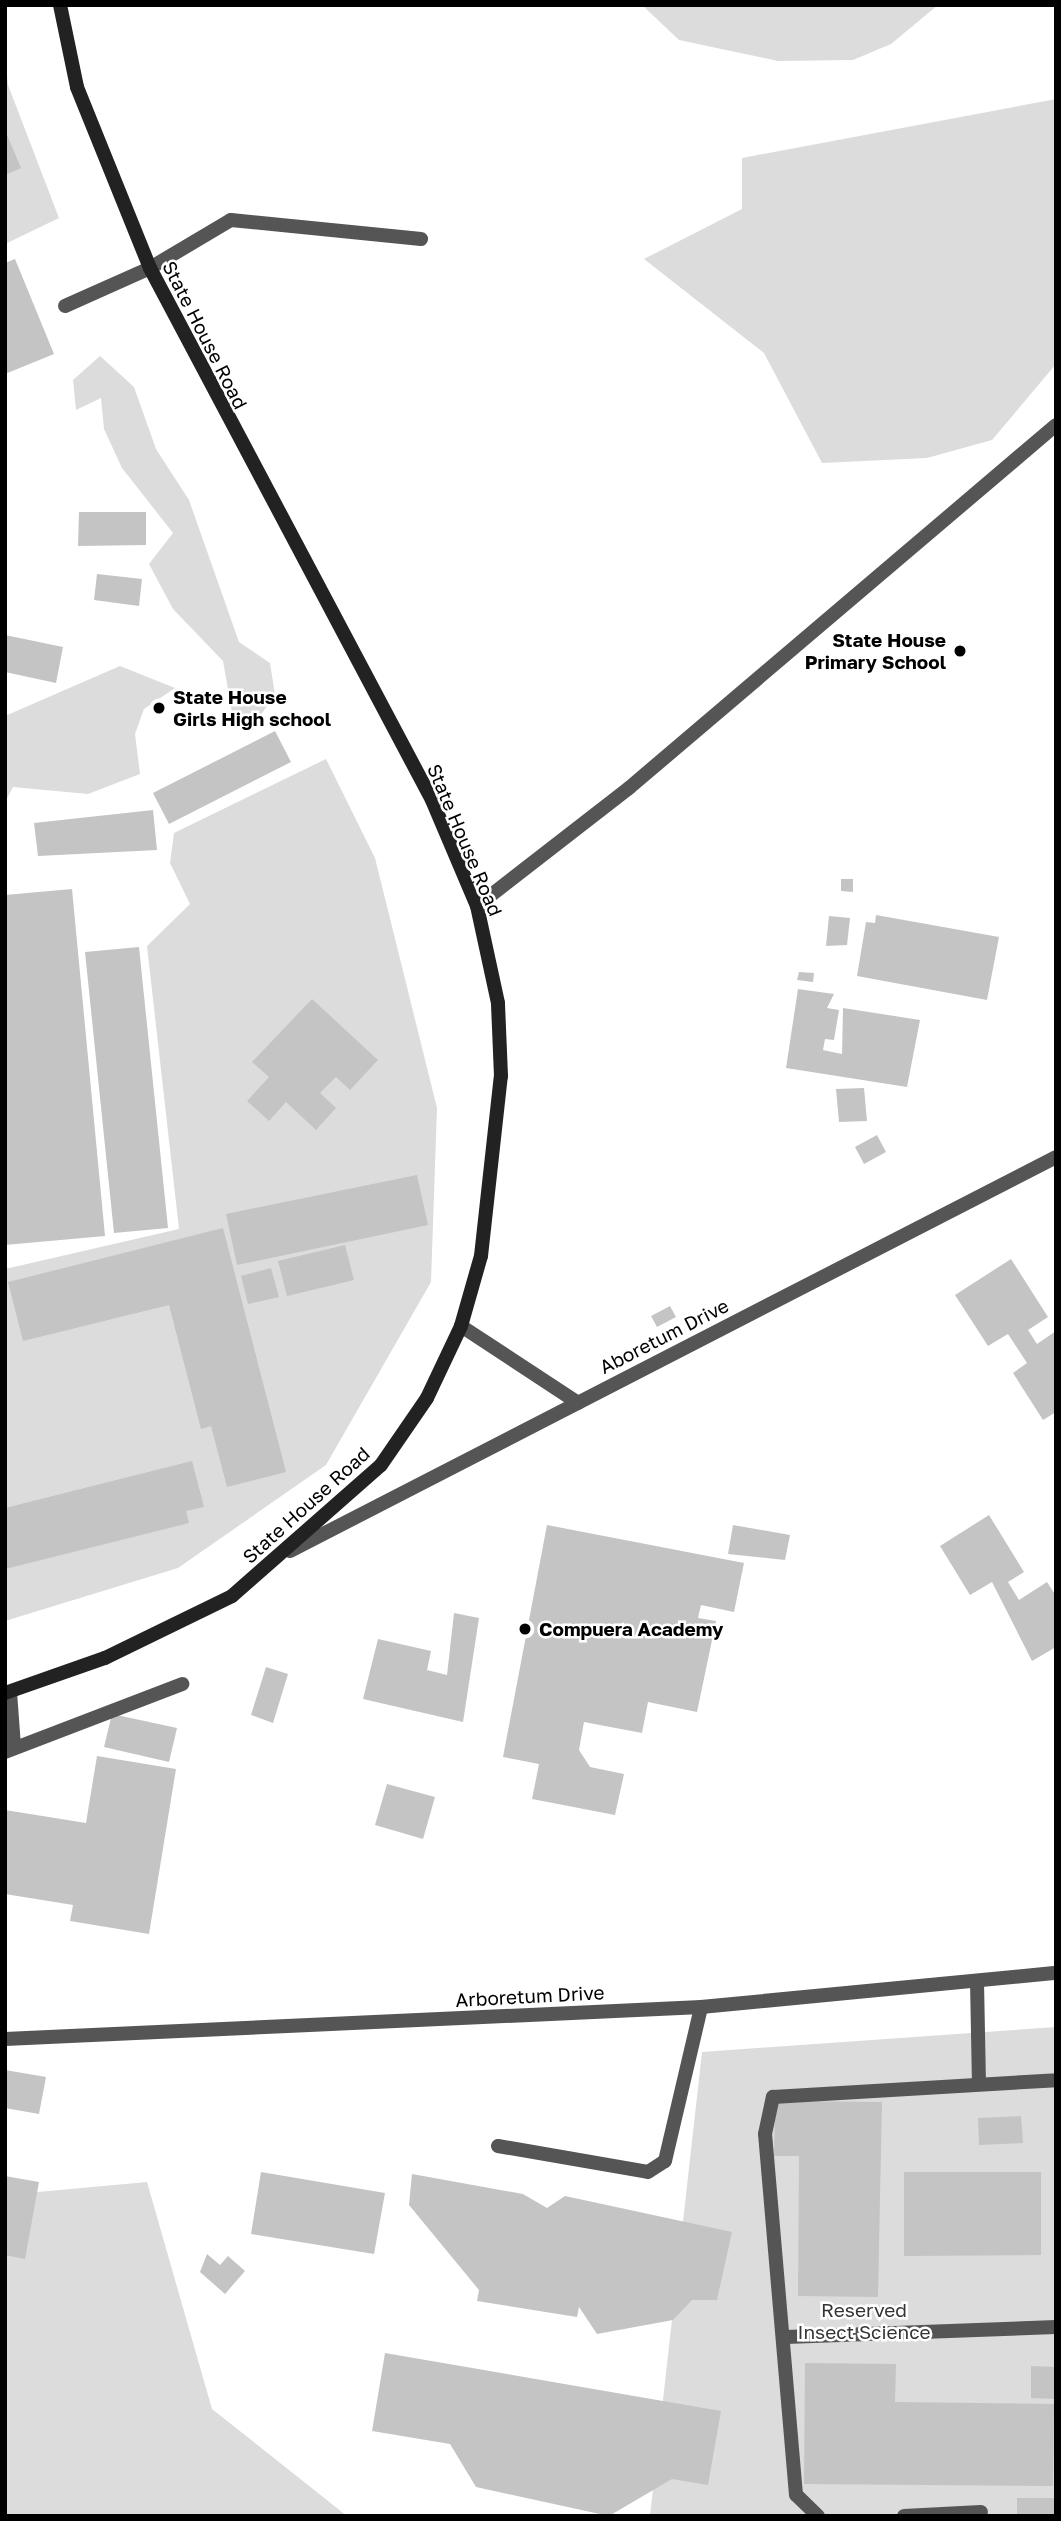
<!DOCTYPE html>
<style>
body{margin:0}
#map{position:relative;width:1061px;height:2521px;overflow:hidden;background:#fff;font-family:"Golos Text",sans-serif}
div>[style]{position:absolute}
.green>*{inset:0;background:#dcdcdc}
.building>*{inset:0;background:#c4c4c4}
.lane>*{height:14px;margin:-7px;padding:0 7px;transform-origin:7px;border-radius:7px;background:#555}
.street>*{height:14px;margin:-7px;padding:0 7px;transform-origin:7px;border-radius:7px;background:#555}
.secondary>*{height:14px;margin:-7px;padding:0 7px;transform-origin:7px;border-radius:7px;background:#222}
.dots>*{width:19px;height:19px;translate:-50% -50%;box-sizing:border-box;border:4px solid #fff;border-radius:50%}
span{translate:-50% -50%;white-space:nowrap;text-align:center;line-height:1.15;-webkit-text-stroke:5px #fff;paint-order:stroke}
.street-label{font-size:19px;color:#000}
.poi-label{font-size:19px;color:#000;font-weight:700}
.right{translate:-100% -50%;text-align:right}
.left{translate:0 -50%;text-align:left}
.park-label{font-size:19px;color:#333}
.frame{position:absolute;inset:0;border:7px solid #000;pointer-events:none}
</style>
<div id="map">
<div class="green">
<div style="clip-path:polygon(642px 5px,938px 5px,891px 44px,853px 60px,778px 61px,679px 40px)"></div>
<div style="clip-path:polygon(5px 60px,8px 85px,59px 218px,5px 244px)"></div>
<div style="clip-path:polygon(1056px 99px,1056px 364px,992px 440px,927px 458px,822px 463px,764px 353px,644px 259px,742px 209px,742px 158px)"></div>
<div style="clip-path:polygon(100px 356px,134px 387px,156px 449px,189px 500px,239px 642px,270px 663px,275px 695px,260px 716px,233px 718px,223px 661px,173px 609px,149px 564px,173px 533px,122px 468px,104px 429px,101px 398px,76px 410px,73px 380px)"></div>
<div style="clip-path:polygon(120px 666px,175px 688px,144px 709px,135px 734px,140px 774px,88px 794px,13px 787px,5px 802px,5px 716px)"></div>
<div style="clip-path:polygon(326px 759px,375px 858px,437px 1108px,431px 1282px,326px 1465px,178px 1568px,5px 1621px,5px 1269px,179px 1229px,147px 946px,190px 904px,170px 863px,174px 833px)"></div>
<div style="clip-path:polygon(1056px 2027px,1056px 2516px,650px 2516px,702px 2052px)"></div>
<div style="clip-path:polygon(147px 2182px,212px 2409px,347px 2516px,5px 2516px,5px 2195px)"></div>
</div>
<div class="building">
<div style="clip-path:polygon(5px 130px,21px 168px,5px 175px)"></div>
<div style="clip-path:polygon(15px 259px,54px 354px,5px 374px,5px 263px)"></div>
<div style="clip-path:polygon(79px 512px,146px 512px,146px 545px,78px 546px)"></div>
<div style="clip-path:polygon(97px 574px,142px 579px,139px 606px,94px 600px)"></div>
<div style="clip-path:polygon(5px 635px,63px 647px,56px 683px,5px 672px)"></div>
<div style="clip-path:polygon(275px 731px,291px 762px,169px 824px,153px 793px)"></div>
<div style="clip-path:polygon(153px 810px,157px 850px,38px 856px,34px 823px)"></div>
<div style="clip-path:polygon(841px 879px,853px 879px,853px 892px,841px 891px)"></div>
<div style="clip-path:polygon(72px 889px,105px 1236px,5px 1245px,5px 895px)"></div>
<div style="clip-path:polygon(876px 915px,999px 937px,987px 1000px,857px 976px,866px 922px,875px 923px)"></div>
<div style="clip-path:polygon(829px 916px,850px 918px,847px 945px,826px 946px)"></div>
<div style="clip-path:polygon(139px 947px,168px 1228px,114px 1233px,85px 952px)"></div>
<div style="clip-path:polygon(799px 972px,814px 973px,813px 982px,797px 980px)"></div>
<div style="clip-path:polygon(798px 989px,834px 994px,827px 1008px,839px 1010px,834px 1040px,825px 1039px,823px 1050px,842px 1054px,843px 1008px,920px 1020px,907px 1087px,786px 1068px)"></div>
<div style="clip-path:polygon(312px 999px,378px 1060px,350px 1090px,336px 1077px,320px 1093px,336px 1108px,316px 1130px,286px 1102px,269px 1121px,247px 1101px,269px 1077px,252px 1062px)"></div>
<div style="clip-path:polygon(864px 1088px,867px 1121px,839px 1122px,836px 1089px)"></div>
<div style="clip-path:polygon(877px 1135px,886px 1152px,864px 1164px,855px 1147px)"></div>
<div style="clip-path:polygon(417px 1175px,428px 1225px,237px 1265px,226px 1214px)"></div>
<div style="clip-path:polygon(223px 1228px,286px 1472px,227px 1487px,211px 1426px,201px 1429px,169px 1305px,23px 1341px,8px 1282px)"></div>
<div style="clip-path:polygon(345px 1245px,354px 1280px,287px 1296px,278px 1261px)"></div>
<div style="clip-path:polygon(1011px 1259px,1048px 1317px,1028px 1330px,1037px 1344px,1056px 1331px,1056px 1412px,1043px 1420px,1013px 1373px,1027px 1363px,1008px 1334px,988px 1346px,955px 1295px)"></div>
<div style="clip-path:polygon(271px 1268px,279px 1297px,248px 1304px,241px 1276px)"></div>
<div style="clip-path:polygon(670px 1306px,676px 1317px,657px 1327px,651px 1316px)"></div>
<div style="clip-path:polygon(192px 1461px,204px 1507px,186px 1511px,189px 1523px,5px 1569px,5px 1508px)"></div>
<div style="clip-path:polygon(989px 1515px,1024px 1572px,1008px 1582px,1019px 1600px,1047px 1582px,1056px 1596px,1056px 1647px,1032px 1661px,992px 1582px,970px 1595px,940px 1546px)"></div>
<div style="clip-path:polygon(547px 1525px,744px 1563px,734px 1612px,701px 1605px,698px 1618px,716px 1621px,697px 1712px,648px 1702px,642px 1733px,584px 1722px,579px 1750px,590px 1767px,624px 1774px,615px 1815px,532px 1799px,539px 1764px,503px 1757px)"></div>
<div style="clip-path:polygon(733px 1525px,790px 1535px,785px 1560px,728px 1554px)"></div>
<div style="clip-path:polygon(454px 1613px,479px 1618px,463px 1722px,363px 1699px,378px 1639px,431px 1651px,427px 1670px,447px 1675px)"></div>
<div style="clip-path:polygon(266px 1667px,288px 1674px,273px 1723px,251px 1715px)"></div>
<div style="clip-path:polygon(112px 1714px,177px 1728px,169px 1762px,104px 1747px)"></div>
<div style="clip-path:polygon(97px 1756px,176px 1769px,149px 1934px,70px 1921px,73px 1905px,5px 1894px,5px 1810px,86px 1823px)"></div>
<div style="clip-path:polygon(387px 1784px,435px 1797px,423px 1839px,375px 1825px)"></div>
<div style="clip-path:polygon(5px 2070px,46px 2077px,39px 2114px,5px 2108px)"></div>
<div style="clip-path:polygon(775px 2101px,882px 2102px,878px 2297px,798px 2296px,799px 2156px,774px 2156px)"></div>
<div style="clip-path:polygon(1021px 2116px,1023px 2143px,979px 2145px,978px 2118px)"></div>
<div style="clip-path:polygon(261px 2172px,385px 2193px,374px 2254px,251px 2234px)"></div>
<div style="clip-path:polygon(904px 2172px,1041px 2172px,1041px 2255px,904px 2256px)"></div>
<div style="clip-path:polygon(412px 2174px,523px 2194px,547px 2208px,565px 2196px,732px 2232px,717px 2300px,692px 2300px,673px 2320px,597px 2334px,579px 2307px,577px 2317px,477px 2301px,479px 2290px,409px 2205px)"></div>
<div style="clip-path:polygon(5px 2176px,39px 2182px,25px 2259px,5px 2255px)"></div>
<div style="clip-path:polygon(207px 2254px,220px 2265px,228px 2256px,245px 2271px,225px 2294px,200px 2272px)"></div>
<div style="clip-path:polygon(385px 2353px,721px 2411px,708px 2485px,672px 2479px,609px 2516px,476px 2487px,450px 2444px,372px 2431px)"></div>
<div style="clip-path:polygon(805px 2363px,896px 2364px,895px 2402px,1054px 2404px,1053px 2486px,804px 2484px)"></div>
<div style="clip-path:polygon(1031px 2366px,1056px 2367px,1056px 2399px,1031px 2398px)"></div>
<div style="clip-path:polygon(1017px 2498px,1056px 2498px,1056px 2516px,1017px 2516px)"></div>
</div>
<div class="lane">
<div style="left:65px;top:306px;width:93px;rotate:-24.1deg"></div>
<div style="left:150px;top:268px;width:94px;rotate:-30.7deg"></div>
<div style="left:231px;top:220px;width:191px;rotate:5.7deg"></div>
<div style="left:477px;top:906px;width:192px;rotate:-37.8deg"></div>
<div style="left:629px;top:788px;width:560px;rotate:-40.37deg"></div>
<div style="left:10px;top:1692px;width:55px;rotate:85.8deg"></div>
<div style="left:5px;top:1752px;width:190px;rotate:-21deg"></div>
<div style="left:977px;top:1981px;width:100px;rotate:88.9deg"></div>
<div style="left:498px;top:2146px;width:152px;rotate:9.8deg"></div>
<div style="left:648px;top:2172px;width:20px;rotate:-33deg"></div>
<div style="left:665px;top:2161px;width:158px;rotate:-76.8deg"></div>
<div style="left:786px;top:2337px;width:270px;rotate:-2.1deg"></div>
<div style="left:818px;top:2516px;width:30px;rotate:-136deg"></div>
<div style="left:796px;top:2495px;width:362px;rotate:-94.9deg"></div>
<div style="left:765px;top:2134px;width:38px;rotate:-78deg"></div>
<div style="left:773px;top:2097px;width:284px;rotate:-3.4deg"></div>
<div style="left:904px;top:2516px;width:77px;rotate:-3deg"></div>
</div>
<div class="street">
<div style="left:461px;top:1326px;width:140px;rotate:33.3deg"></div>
<div style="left:290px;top:1551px;width:861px;rotate:-27.22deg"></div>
<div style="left:5px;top:2039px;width:697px;rotate:-2.63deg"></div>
<div style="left:701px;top:2007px;width:357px;rotate:-5.5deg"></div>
</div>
<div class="secondary">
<div style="left:5px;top:1693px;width:106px;rotate:-19.3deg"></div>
<div style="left:105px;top:1658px;width:141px;rotate:-26deg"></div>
<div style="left:232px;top:1596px;width:198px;rotate:-41.3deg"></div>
<div style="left:381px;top:1465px;width:81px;rotate:-55.5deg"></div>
<div style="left:427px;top:1398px;width:80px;rotate:-64.7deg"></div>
<div style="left:461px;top:1326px;width:73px;rotate:-74.1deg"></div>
<div style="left:481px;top:1256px;width:181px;rotate:-83.7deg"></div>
<div style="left:501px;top:1076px;width:73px;rotate:-92.4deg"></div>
<div style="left:498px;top:1003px;width:99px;rotate:-102.2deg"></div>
<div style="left:477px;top:906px;width:115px;rotate:-113deg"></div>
<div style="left:432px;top:800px;width:602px;rotate:-117.93deg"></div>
<div style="left:150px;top:268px;width:195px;rotate:-112deg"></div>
<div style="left:77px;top:87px;width:84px;rotate:-101.7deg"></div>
</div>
<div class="dots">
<div style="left:960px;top:651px;background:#000"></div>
<div style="left:159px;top:708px;background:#000"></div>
<div style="left:525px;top:1629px;background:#000"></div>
</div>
<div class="street-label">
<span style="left:205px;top:335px;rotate:63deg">State House Road</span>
<span style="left:465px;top:840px;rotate:67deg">State House Road</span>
<span style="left:664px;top:1336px;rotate:-27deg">Aboretum Drive</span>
<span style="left:306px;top:1505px;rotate:-42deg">State House Road</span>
<span style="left:530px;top:1996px;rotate:-3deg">Arboretum Drive</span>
</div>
<div class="poi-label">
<span class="right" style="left:946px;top:651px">State House<br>Primary School</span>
<span class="left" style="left:173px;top:708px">State House<br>Girls High school</span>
<span class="left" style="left:539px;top:1629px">Compuera Academy</span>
</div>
<div class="park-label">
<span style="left:864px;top:2321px">Reserved<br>Insect Science</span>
</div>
<div class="frame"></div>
</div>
